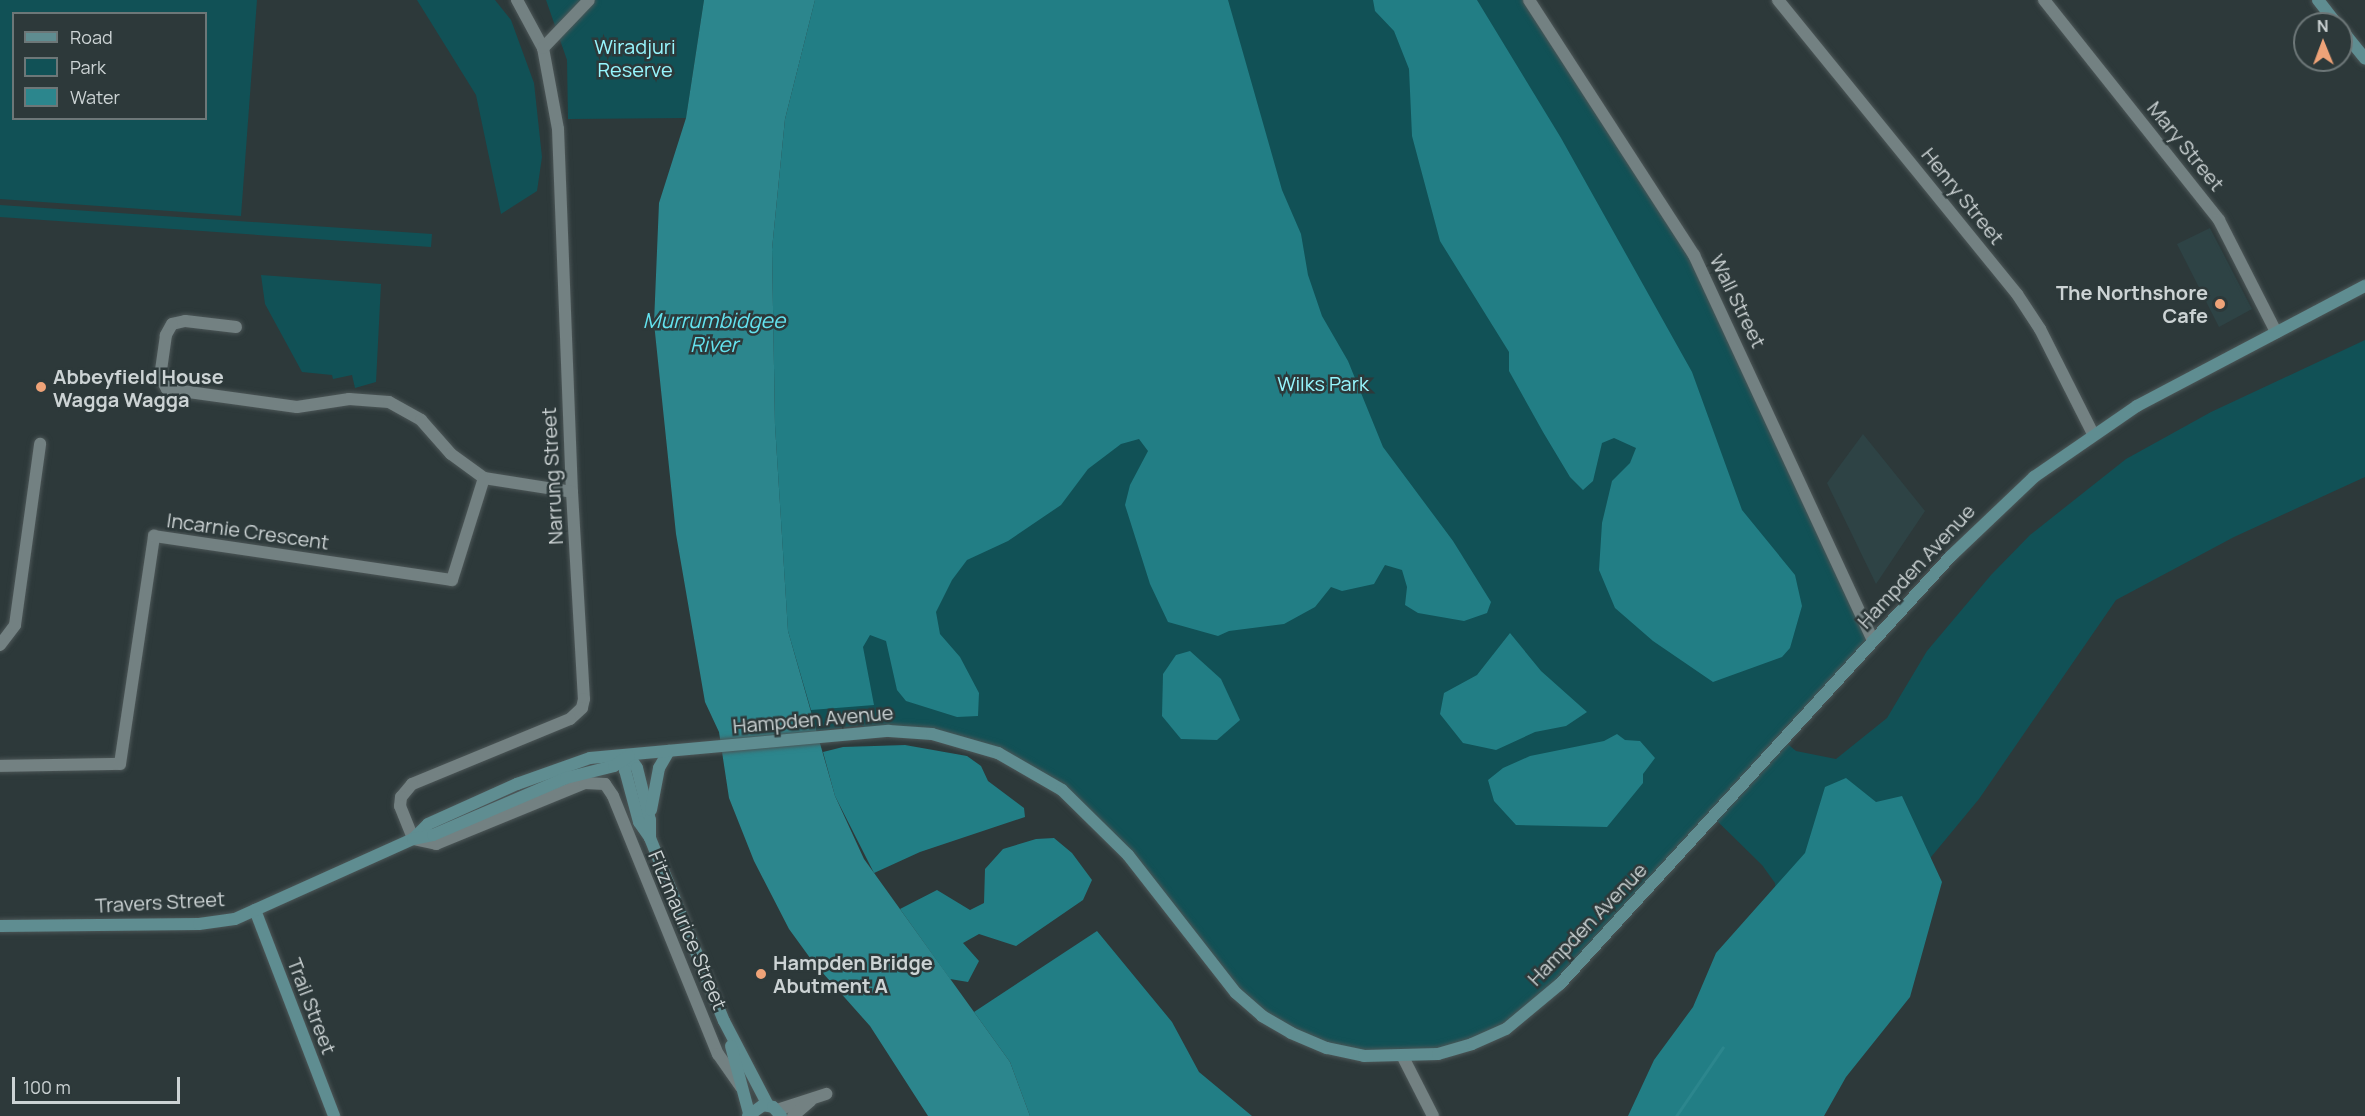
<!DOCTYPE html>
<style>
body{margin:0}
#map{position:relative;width:2365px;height:1116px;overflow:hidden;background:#2d393a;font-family:Manrope,sans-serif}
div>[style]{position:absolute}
.built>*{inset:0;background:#2e4345}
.green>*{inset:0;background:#115156}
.forest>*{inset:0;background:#227e85}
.water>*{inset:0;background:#2c868d}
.stream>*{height:3px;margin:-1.5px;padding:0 1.5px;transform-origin:1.5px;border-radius:1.5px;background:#2c868d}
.roads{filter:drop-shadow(0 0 2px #4c5657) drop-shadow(0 0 2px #4c5657)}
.street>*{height:12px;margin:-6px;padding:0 6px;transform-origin:6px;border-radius:6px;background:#738182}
.secondary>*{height:12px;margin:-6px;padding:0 6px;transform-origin:6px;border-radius:6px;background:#5f8d91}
.dots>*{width:16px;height:16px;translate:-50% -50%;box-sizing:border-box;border:3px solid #2d393a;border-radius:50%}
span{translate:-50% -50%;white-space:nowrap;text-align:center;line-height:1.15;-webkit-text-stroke:5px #2d393a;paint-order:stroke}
.park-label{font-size:20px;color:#97f6fe}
.street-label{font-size:20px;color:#ccd3d4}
.poi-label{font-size:20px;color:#ccd3d4;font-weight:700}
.right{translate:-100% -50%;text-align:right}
.left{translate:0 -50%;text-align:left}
.water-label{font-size:21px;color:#64e3ef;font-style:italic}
.legend{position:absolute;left:12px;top:12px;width:195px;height:108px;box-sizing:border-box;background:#2d393a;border:2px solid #6d7778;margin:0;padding:8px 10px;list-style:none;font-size:18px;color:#ccd3d4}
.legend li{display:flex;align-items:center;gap:12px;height:30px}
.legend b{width:30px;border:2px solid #6d7778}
.north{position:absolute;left:2293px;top:12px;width:60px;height:60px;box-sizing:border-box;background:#2d393a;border:2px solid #6d7778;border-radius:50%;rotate:359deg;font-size:16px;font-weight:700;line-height:24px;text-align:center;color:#ccd3d4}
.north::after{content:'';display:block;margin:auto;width:21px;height:27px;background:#efa378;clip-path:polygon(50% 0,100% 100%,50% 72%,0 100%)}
.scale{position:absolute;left:12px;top:1077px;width:168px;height:27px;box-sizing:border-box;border:3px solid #ccd3d4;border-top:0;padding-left:8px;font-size:18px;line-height:21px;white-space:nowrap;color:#ccd3d4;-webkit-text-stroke:4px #2d393a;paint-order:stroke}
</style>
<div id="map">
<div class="built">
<div style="clip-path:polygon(2210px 228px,2252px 309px,2219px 327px,2177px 244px)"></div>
<div style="clip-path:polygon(1863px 434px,1925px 511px,1876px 584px,1827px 483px)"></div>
</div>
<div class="green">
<div style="clip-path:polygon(evenodd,0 0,257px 0,241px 216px,0 199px,0 0,14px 14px,206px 14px,206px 118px,14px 118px,14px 14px)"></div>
<div style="clip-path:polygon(417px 0,495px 0,511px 20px,534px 83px,542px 157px,537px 191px,501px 214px,476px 95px)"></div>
<div style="clip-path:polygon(546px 0,704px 0,686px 118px,568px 119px,567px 60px)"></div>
<div style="clip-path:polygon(815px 0,1529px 0,1676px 223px,1873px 640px,1783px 740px,1796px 751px,1836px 759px,1887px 718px,1927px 651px,1991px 575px,2030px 535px,2126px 459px,2211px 412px,2365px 340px,2365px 477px,2234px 537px,2116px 600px,1979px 799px,1898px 897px,1777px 902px,1775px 883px,1762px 865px,1713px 817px,1542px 1001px,1472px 1044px,1403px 1057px,1327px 1048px,1262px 1016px,1079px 805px,976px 745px,867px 732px,862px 725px,817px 731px,788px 631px,775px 425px,805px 44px)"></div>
<div style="clip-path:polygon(0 205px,432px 234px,431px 247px,0 217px)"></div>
<div style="clip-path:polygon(261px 275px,381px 284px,376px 382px,355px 388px,352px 375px,333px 379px,332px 375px,302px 372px,265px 304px)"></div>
</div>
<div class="forest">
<div style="clip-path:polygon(815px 0,1228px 0,1282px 190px,1301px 234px,1308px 275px,1322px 316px,1348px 361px,1383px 447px,1453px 541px,1491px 602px,1487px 613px,1464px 621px,1418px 613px,1405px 605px,1407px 587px,1402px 570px,1385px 565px,1374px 584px,1342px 591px,1331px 587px,1315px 607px,1284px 624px,1229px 631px,1218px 636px,1168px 622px,1150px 584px,1125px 505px,1130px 485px,1148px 451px,1139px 439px,1121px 444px,1088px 469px,1061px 505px,1008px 541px,967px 560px,952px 580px,936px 612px,940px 634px,960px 657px,979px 693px,978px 716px,957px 717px,906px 701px,897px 690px,886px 641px,870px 635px,863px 647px,874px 705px,811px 710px,788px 631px,775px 425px,772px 249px,785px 119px)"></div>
<div style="clip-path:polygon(1373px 0,1477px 0,1561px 138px,1692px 372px,1742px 510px,1795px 575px,1802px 606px,1790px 648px,1782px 657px,1713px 682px,1653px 641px,1615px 608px,1599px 570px,1602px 523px,1612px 481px,1630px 463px,1636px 448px,1614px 438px,1602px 443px,1593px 481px,1583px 490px,1570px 477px,1543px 432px,1509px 371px,1509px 352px,1440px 241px,1412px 136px,1409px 69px,1394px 31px,1375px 11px)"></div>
<div style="clip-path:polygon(1510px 633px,1541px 671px,1587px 712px,1566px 726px,1535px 732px,1496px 750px,1463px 743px,1440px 714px,1444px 693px,1477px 675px)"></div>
<div style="clip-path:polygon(1190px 651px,1221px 679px,1240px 720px,1217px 740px,1181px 739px,1162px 716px,1163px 674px,1176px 655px)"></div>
<div style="clip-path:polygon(1617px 734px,1625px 740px,1640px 741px,1655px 758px,1643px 774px,1643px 783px,1607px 827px,1516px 825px,1494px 801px,1488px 780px,1503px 768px,1530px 756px,1604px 741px)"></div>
<div style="clip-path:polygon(905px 745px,967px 756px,981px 766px,988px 781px,1024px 808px,1025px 817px,920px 852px,874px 873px,835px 796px,823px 752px,843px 747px)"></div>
<div style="clip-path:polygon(1846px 778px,1876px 802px,1902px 796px,1942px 882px,1910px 997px,1846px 1077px,1824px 1116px,1628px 1116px,1654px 1060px,1693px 1007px,1716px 953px,1805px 853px,1825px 787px)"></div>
<div style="clip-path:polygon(1054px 838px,1072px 853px,1092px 880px,1083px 900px,1016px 946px,979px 934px,963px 943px,979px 961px,968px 982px,950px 979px,900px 909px,937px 890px,970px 910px,984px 903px,985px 869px,1003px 849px,1036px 839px)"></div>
<div style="clip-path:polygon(1097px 931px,1172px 1022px,1199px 1072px,1252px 1116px,1030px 1116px,1010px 1062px,974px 1012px)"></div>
</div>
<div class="water">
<div style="clip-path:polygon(704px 0,815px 0,785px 119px,772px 249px,775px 425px,788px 631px,835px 796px,864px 859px,1010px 1062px,1030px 1116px,928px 1116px,870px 1026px,813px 962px,789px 929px,754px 861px,729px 798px,719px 732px,705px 702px,676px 534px,654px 323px,659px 203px,686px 118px)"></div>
</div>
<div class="stream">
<div style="left:1676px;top:1116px;width:83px;rotate:-55.7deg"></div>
</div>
<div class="roads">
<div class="street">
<div style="left:517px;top:0;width:55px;rotate:61.6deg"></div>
<div style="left:543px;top:48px;width:82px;rotate:79.5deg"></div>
<div style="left:558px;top:129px;width:363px;rotate:87.8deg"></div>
<div style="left:572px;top:492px;width:207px;rotate:86.7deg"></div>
<div style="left:584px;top:699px;width:9px;rotate:103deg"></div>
<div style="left:582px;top:708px;width:16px;rotate:137deg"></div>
<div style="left:570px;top:719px;width:171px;rotate:157.6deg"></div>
<div style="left:412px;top:784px;width:17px;rotate:130deg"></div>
<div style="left:401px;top:797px;width:9px;rotate:96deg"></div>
<div style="left:400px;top:806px;width:35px;rotate:68deg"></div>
<div style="left:413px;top:839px;width:24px;rotate:12deg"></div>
<div style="left:436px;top:844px;width:161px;rotate:-22.3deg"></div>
<div style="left:585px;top:783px;width:20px;rotate:3deg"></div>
<div style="left:605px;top:784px;width:14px;rotate:56deg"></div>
<div style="left:613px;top:796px;width:279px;rotate:67.9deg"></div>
<div style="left:718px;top:1054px;width:40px;rotate:55.1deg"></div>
<div style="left:1529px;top:0;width:304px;rotate:57.1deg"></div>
<div style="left:1694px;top:255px;width:425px;rotate:65.1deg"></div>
<div style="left:1778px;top:0;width:379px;rotate:50.9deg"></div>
<div style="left:2017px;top:294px;width:42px;rotate:56.7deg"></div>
<div style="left:2040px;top:329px;width:118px;rotate:63.2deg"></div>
<div style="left:2044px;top:0;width:281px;rotate:51.5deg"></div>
<div style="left:2219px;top:220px;width:126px;rotate:63deg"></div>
<div style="left:543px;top:48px;width:66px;rotate:-46.2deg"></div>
<div style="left:236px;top:327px;width:51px;rotate:-173.3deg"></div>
<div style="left:185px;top:321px;width:13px;rotate:167deg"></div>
<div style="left:172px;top:324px;width:13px;rotate:119deg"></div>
<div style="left:166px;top:335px;width:42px;rotate:98.1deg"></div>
<div style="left:160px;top:377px;width:14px;rotate:60deg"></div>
<div style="left:167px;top:389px;width:131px;rotate:7.9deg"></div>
<div style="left:297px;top:407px;width:53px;rotate:-8.7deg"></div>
<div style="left:349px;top:399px;width:40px;rotate:4.3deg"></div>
<div style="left:389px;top:402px;width:37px;rotate:29deg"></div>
<div style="left:421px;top:420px;width:45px;rotate:48.6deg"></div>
<div style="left:451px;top:454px;width:41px;rotate:36deg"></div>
<div style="left:484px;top:478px;width:89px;rotate:9deg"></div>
<div style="left:0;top:645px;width:25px;rotate:-53deg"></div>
<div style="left:15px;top:625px;width:183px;rotate:-82.1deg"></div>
<div style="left:0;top:766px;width:120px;rotate:-1deg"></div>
<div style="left:120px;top:764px;width:231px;rotate:-81.5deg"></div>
<div style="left:154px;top:536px;width:301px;rotate:8.4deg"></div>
<div style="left:452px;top:580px;width:107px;rotate:-72.6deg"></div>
<div style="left:1403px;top:1057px;width:66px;rotate:63deg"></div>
<div style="left:777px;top:1110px;width:52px;rotate:-18.1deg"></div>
<div style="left:793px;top:1116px;width:23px;rotate:-41deg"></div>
</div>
<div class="secondary">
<div style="left:2318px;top:0;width:31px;rotate:52deg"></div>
<div style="left:2341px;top:29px;width:38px;rotate:51deg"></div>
<div style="left:629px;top:756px;width:15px;rotate:106deg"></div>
<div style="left:625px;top:770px;width:54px;rotate:74.9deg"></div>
<div style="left:639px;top:822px;width:19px;rotate:55deg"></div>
<div style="left:650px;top:838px;width:197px;rotate:68deg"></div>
<div style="left:724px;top:1021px;width:95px;rotate:62.4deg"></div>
<div style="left:629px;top:756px;width:14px;rotate:56deg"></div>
<div style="left:637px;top:768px;width:54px;rotate:76deg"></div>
<div style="left:650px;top:820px;width:18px;rotate:90deg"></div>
<div style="left:651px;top:810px;width:43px;rotate:-79.2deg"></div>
<div style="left:659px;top:768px;width:20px;rotate:-60deg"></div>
<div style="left:413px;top:839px;width:21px;rotate:-45deg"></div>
<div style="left:428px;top:824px;width:98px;rotate:-24.2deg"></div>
<div style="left:517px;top:784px;width:77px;rotate:-19.6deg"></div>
<div style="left:590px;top:758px;width:300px;rotate:-5.2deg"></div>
<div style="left:889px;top:731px;width:43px;rotate:4deg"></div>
<div style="left:932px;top:734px;width:69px;rotate:16.1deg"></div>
<div style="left:998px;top:753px;width:74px;rotate:30deg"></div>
<div style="left:1062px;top:790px;width:93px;rotate:44.6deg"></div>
<div style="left:1128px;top:855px;width:175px;rotate:52deg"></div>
<div style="left:1236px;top:993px;width:35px;rotate:41deg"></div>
<div style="left:1262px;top:1016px;width:34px;rotate:30deg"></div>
<div style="left:1291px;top:1033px;width:39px;rotate:23deg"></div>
<div style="left:1327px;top:1048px;width:38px;rotate:12deg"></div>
<div style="left:1364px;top:1056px;width:74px;rotate:-1.5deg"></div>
<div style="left:1438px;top:1054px;width:35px;rotate:-16deg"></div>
<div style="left:1472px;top:1044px;width:37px;rotate:-24deg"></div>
<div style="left:1506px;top:1029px;width:70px;rotate:-39.8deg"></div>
<div style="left:1560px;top:984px;width:580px;rotate:-47.59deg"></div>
<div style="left:1951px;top:556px;width:115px;rotate:-43.6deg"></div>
<div style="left:2034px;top:477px;width:125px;rotate:-34.6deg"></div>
<div style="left:2137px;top:406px;width:258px;rotate:-27.8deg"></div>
<div style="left:255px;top:910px;width:221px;rotate:69deg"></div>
<div style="left:0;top:926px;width:199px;rotate:-0.6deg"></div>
<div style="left:199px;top:924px;width:36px;rotate:-8deg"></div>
<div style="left:235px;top:919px;width:195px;rotate:-24.2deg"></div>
<div style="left:413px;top:839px;width:20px;rotate:-11deg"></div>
<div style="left:433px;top:835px;width:145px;rotate:-23.2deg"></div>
<div style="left:566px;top:778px;width:49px;rotate:-14deg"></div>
<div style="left:614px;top:766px;width:18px;rotate:-34deg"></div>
<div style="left:731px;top:1046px;width:69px;rotate:75deg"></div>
<div style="left:748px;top:1116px;width:19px;rotate:-36deg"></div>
<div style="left:763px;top:1105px;width:10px;rotate:11deg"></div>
<div style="left:773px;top:1107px;width:12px;rotate:48deg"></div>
</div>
</div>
<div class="dots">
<div style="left:2220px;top:304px;background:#efa378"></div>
<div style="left:41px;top:387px;background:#efa378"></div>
<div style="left:761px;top:974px;background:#efa378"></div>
</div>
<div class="park-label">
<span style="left:635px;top:58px">Wiradjuri<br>Reserve</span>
<span style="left:1323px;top:383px">Wilks Park</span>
</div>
<div class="street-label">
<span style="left:2186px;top:146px;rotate:51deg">Mary Street</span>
<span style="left:1963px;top:196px;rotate:51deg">Henry Street</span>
<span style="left:1738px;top:301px;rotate:64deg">Wall Street</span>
<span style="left:552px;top:476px;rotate:-93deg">Narrung Street</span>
<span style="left:248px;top:531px;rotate:8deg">Incarnie Crescent</span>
<span style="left:1916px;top:566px;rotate:-47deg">Hampden Avenue</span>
<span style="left:813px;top:719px;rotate:-5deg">Hampden Avenue</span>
<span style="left:160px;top:902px;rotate:-3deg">Travers Street</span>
<span style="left:1587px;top:924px;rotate:-46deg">Hampden Avenue</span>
<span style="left:688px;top:930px;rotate:67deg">Fitzmaurice Street</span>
<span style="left:312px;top:1006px;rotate:69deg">Trail Street</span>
</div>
<div class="poi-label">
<span class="right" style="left:2208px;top:304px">The Northshore<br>Cafe</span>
<span class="left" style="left:53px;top:388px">Abbeyfield House<br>Wagga Wagga</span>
<span class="left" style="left:773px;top:974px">Hampden Bridge<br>Abutment A</span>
</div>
<div class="water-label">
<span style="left:714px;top:332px">Murrumbidgee<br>River</span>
</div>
<ul class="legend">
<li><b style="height:8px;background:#5f8d91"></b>Road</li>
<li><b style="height:16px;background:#115156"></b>Park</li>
<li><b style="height:16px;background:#2c868d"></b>Water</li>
</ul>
<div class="north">N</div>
<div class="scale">100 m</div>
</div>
